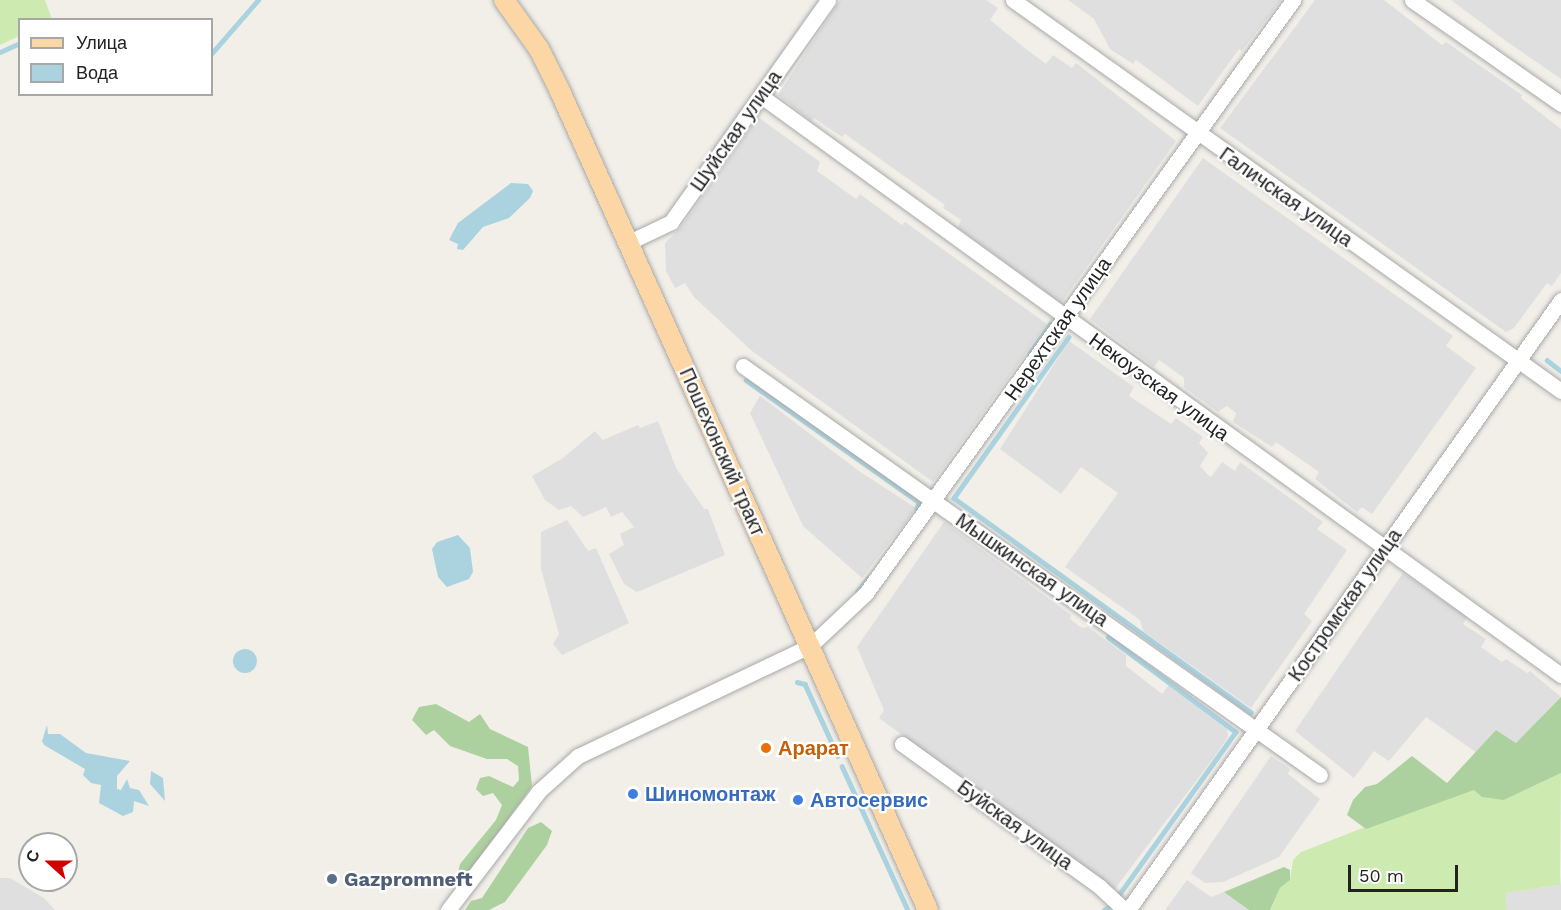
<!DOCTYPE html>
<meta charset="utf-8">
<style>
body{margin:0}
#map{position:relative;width:1561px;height:910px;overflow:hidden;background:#f2efe9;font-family:"Work Sans",sans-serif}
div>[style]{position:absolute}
.residential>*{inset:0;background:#e0dfdf}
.grass>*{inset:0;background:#cdebb0}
.forest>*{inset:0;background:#add19e}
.water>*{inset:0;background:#aad3df}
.round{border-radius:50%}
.stream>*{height:4.5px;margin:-2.25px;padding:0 2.25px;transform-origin:2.25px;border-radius:2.25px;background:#aad3df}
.roads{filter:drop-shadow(0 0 2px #a9a9a9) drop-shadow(0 0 2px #a9a9a9)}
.minor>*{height:15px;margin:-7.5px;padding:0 7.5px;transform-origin:7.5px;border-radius:7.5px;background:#fff}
.major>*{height:20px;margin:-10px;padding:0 10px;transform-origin:10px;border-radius:10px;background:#fcd6a4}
.dots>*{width:16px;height:16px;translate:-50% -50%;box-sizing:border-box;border:3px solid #fff;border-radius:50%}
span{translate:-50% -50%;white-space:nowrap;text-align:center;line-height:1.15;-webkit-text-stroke:4.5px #fff;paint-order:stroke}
.street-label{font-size:20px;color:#222}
.food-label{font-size:20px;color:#c56008;font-weight:700}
.left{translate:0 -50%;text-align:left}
.shop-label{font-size:20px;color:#366cbe;font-weight:700}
.service-label{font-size:20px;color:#4e5e75;font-weight:700}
.legend{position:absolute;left:18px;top:18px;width:195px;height:78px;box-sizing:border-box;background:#fff;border:2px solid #a7a7a7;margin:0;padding:8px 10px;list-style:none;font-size:18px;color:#222}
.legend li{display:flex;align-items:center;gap:12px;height:30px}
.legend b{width:30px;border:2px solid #a7a7a7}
.north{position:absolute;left:18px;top:832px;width:60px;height:60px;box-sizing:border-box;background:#fff;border:2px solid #a7a7a7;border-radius:50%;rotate:291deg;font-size:16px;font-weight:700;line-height:24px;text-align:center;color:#222}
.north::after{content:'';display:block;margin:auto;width:21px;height:27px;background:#d40000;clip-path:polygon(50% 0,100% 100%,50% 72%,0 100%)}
.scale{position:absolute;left:1348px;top:865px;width:110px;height:27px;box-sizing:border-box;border:3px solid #222;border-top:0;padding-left:8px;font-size:18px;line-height:21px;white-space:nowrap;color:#222;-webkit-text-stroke:4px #fff;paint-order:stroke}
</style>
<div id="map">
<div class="residential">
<div style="clip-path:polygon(840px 0,986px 0,998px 8px,990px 20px,1026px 49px,1046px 64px,1053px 55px,1072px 68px,1076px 63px,1176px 141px,1061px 303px,958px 228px,961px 220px,943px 208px,945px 205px,845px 134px,842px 137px,814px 118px,811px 121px,778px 95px)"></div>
<div style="clip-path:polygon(1068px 0,1281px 0,1242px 51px,1239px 49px,1198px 106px,1136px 60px,1133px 64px,1110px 49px,1094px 19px)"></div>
<div style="clip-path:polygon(1315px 0,1384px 0,1442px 45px,1446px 42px,1522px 95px,1521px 98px,1561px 129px,1561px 273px,1552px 286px,1547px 283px,1514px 328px,1506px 332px,1220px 128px)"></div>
<div style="clip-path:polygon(1451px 0,1561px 0,1561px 79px,1506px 41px)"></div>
<div style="clip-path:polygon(758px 117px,820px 162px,817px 171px,856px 199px,860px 194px,902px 225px,905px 222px,1047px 324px,933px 482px,752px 351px,694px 297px,685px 283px,675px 288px,666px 271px,665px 243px,682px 226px)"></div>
<div style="clip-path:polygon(1203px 158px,1453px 336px,1446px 346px,1476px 368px,1372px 514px,1362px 507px,1357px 512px,1315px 479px,1319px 472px,1276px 442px,1272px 447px,1233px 422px,1236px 413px,1227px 406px,1218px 412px,1184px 387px,1184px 378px,1159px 360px,1154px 367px,1090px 319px)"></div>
<div style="clip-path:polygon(1069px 341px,1134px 387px,1129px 396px,1171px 424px,1176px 418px,1203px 437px,1199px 443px,1208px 453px,1200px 466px,1207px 474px,1211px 477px,1222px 462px,1235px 471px,1240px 462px,1323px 522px,1317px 529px,1347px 550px,1304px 614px,1312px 621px,1251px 708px,1143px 631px,1140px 620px,1065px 567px,1118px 493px,1081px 467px,1061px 494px,1000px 449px)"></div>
<div style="clip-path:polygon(760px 396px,859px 471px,916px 508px,862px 578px,803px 526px,750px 413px)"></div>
<div style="clip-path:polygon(658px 421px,676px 468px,704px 509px,708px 509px,725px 555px,637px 592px,624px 584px,609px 554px,624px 545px,620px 534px,634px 527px,622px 512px,611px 517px,606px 507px,583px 517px,571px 506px,559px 510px,545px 500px,532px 476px,563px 458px,595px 431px,603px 440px,638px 425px,640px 428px)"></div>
<div style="clip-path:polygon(567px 520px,588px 551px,596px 548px,629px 623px,562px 655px,553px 644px,559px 634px,541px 569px,541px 532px)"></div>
<div style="clip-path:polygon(944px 522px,1071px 615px,1070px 619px,1082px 628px,1088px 627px,1126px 655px,1126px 666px,1162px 694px,1169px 685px,1227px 729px,1228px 737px,1215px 756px,1114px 890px,879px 718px,884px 710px,857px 647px)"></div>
<div style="clip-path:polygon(1403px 573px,1467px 617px,1463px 624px,1486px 639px,1481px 647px,1502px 662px,1506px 659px,1527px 673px,1530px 671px,1561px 697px,1516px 743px,1496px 730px,1477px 753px,1426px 717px,1389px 761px,1374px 751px,1354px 778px,1295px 731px)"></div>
<div style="clip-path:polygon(1271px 756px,1290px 769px,1288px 774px,1320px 799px,1279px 857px,1223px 882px,1205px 883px,1191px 873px)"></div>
<div style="clip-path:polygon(1561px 876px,1561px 910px,1507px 910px,1504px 893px,1560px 885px)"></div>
<div style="clip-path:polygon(0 878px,10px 878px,44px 898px,55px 910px,0 910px)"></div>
<div style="clip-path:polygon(1187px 880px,1211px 897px,1224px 892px,1249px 910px,1165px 910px)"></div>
</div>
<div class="grass">
<div style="clip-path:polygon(0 0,45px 0,52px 19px,20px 20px,19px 36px,0 45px)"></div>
<div style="clip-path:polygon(1561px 773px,1560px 885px,1505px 893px,1507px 910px,1270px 910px,1280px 888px,1290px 880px,1293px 860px,1301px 852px,1419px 806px,1474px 790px,1504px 800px)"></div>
</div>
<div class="forest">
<div style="clip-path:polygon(1561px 697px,1561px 773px,1504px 800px,1482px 797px,1474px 790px,1366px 829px,1347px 815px,1353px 800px,1365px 787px,1377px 784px,1412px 756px,1447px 783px,1496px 730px,1516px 743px)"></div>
<div style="clip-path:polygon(436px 704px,469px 722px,480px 714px,490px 729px,528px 747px,532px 786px,466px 878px,457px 877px,460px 864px,496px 820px,502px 805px,493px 793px,483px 796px,476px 789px,480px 778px,489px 776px,513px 787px,519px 780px,518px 766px,507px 759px,487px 759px,450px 746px,434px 730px,426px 735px,412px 720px,419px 707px)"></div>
<div style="clip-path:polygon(541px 822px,552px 831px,547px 845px,505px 902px,489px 910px,465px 910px,471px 901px,482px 898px,528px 828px)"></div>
<div style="clip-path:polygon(1284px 867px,1290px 870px,1290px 880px,1280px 888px,1270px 910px,1249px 910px,1224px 892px)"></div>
</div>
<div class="water">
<div style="clip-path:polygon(511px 183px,528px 184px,533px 191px,530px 198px,509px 218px,483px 227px,463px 250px,457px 249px,458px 244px,449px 240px,458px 223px)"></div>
<div style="clip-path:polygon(458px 535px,470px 548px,473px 572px,469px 579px,447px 587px,438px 577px,432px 549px,437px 542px)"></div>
<div class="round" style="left:233px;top:649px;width:24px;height:24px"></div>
<div style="clip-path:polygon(47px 725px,48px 734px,60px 734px,86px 753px,130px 761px,117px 776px,117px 789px,121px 790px,127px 779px,130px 788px,139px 790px,149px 806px,134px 801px,133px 812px,123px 816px,99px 803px,101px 785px,91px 783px,83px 775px,85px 769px,44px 745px,42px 741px)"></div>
<div style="clip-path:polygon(151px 771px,163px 778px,165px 801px,150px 784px)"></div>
</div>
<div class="stream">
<div style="left:0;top:52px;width:22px;rotate:-24deg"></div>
<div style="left:212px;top:53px;width:70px;rotate:-49deg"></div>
<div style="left:1069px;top:337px;width:198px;rotate:125.5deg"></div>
<div style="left:954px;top:498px;width:366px;rotate:35.8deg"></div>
<div style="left:1029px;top:354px;width:37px;rotate:-55deg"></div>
<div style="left:1547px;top:360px;width:18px;rotate:38deg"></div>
<div style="left:746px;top:380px;width:212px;rotate:35.2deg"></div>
<div style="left:919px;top:502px;width:8px;rotate:104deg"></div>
<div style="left:857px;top:592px;width:18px;rotate:-52deg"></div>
<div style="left:1108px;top:637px;width:159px;rotate:36.6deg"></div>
<div style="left:1236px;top:732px;width:204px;rotate:125.6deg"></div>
<div style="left:797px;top:682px;width:8px;rotate:14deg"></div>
<div style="left:805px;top:684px;width:79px;rotate:65.4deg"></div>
<div style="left:842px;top:766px;width:158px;rotate:65.4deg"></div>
<div style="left:1104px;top:910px;width:7px;rotate:-34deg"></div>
</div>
<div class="roads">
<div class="minor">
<div style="left:1013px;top:0;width:673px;rotate:35.51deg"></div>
<div style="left:1412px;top:0;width:182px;rotate:34.9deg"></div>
<div style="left:761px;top:96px;width:988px;rotate:35.9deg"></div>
<div style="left:627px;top:243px;width:49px;rotate:-25.5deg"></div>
<div style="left:671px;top:222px;width:272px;rotate:-54.7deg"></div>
<div style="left:743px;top:366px;width:707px;rotate:35.33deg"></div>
<div style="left:902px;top:744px;width:244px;rotate:35.8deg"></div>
<div style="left:1100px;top:887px;width:34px;rotate:43deg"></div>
<div style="left:448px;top:910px;width:150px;rotate:-52.6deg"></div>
<div style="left:539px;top:791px;width:52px;rotate:-41.9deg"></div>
<div style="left:578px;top:756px;width:257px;rotate:-25.4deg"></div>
<div style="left:810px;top:646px;width:77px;rotate:-43.4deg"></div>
<div style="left:866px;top:593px;width:731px;rotate:-54.24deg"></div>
<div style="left:1128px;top:910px;width:748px;rotate:-54.63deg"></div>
</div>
<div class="major">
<div style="left:504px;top:0;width:60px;rotate:54.5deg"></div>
<div style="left:539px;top:49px;width:45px;rotate:63.4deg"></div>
<div style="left:559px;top:89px;width:900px;rotate:65.8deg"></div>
</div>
</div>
<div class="dots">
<div style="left:766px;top:748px;background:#e8710a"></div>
<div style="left:633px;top:794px;background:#3f7fe0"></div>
<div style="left:798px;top:800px;background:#3f7fe0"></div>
<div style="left:332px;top:879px;background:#5c6f8a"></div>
</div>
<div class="street-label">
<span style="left:736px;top:131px;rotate:-55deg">Шуйская улица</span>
<span style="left:1286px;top:197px;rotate:35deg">Галичская улица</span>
<span style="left:1058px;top:329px;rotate:-55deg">Нерехтская улица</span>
<span style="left:1159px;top:387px;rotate:36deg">Некоузская улица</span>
<span style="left:722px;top:452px;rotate:66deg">Пошехонский тракт</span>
<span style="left:1032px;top:570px;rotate:35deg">Мышкинская улица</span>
<span style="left:1345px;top:605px;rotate:-55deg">Костромская улица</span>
<span style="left:1015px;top:825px;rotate:36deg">Буйская улица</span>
</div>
<div class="food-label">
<span class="left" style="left:778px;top:748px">Арарат</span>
</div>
<div class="shop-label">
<span class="left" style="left:645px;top:794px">Шиномонтаж</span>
<span class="left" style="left:810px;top:800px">Автосервис</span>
</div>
<div class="service-label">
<span class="left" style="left:344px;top:879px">Gazpromneft</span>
</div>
<ul class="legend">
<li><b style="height:8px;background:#fcd6a4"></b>Улица</li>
<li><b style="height:16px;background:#aad3df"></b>Вода</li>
</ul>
<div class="north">С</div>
<div class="scale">50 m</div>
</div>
